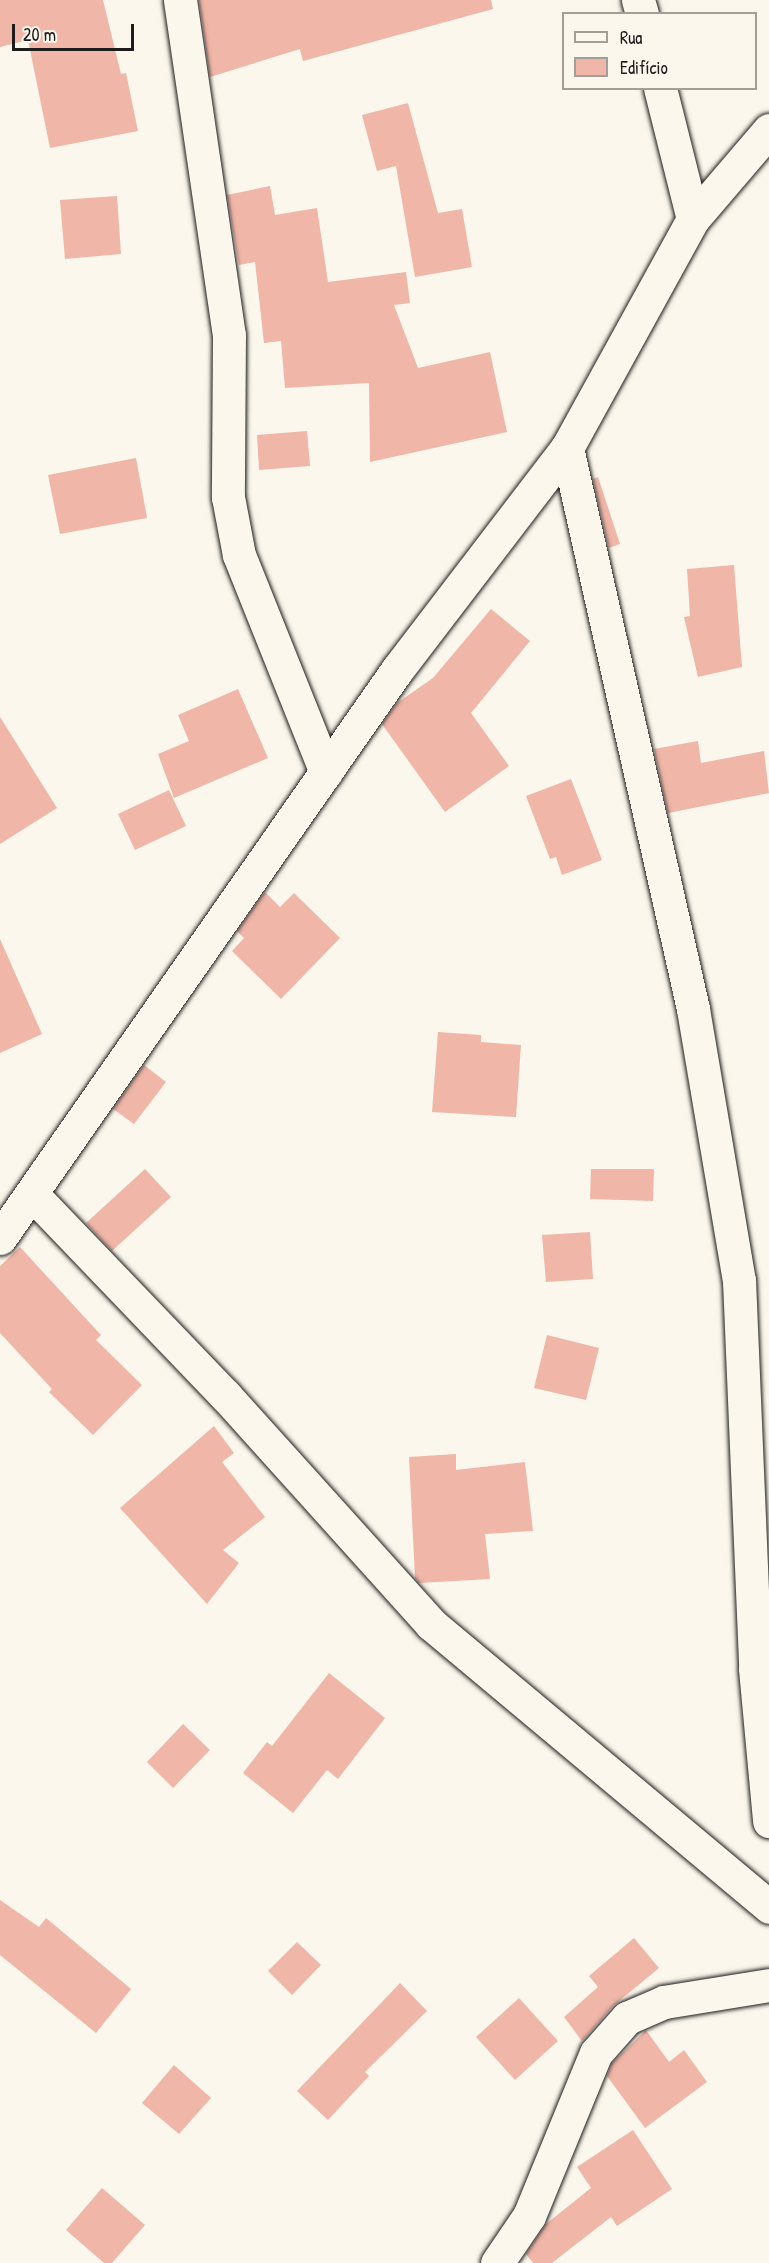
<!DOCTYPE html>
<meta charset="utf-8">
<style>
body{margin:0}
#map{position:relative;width:769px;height:2263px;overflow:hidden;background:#fbf7ec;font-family:"Patrick Hand",sans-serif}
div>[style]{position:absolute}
.building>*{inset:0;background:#f0b6a8}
.roads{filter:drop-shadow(0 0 2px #1c1c1c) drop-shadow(0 0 2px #1c1c1c)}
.minor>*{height:33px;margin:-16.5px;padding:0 16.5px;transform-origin:16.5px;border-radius:16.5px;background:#fbf7ec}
span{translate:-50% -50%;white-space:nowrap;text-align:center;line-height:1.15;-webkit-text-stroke:4.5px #fbf7ec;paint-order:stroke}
.legend{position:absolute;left:562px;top:12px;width:195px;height:78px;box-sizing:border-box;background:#fbf7ec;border:2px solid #a29f99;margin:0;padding:8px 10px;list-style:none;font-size:18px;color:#1c1c1c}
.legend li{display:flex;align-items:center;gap:12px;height:30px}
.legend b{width:30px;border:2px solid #a29f99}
.scale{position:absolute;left:12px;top:24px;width:122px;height:27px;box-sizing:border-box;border:3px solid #1c1c1c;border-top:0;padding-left:8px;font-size:18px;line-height:21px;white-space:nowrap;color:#1c1c1c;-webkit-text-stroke:4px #fbf7ec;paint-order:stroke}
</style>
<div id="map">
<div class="building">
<div style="clip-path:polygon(0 0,103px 0,121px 74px,126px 73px,138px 131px,50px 148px,28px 40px,0 47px)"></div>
<div style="clip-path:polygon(199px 0,491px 0,493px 9px,303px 61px,300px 49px,210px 77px)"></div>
<div style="clip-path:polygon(408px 103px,438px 213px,462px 209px,472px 267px,415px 277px,396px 166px,377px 171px,362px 115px)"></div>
<div style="clip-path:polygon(270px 186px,275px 215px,317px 208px,328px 282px,406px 272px,410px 303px,394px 305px,418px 368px,490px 352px,507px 432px,370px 462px,369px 383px,285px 388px,281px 341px,264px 343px,255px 262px,239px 265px,227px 195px)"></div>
<div style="clip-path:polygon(117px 196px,121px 254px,65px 259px,60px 200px)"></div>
<div style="clip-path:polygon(307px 431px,310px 466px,259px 470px,257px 435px)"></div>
<div style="clip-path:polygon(136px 458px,147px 518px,60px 534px,48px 475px)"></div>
<div style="clip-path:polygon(598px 477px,620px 544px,609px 548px,593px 479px)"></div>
<div style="clip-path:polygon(734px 565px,742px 667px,698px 677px,684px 617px,690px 616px,687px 569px)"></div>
<div style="clip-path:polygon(491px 609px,530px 641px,471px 713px,509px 766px,445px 812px,382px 724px,397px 703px,433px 678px)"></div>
<div style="clip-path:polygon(238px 689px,268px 758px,174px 798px,158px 754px,189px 741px,178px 715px)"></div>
<div style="clip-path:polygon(0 717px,57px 808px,0 844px)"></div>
<div style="clip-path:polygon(698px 741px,701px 763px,764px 751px,769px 793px,668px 813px,654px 749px)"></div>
<div style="clip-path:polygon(571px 779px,602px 860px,562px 875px,556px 857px,550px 859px,526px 796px)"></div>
<div style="clip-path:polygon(169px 790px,186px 826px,135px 850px,118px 814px)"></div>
<div style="clip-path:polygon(265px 892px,280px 907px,294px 893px,340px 938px,281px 999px,232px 951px,244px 938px,237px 931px)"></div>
<div style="clip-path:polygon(0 939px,42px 1034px,0 1053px)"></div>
<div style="clip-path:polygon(438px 1032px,481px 1035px,481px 1042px,521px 1045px,516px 1117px,432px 1112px)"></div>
<div style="clip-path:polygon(144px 1065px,166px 1082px,134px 1124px,113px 1109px)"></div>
<div style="clip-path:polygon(145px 1169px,171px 1197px,112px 1251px,86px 1223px)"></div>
<div style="clip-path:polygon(591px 1169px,654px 1169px,653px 1201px,590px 1199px)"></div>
<div style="clip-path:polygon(590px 1232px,593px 1279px,546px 1282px,542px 1235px)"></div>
<div style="clip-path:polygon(20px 1247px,101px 1335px,96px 1340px,142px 1385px,93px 1435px,49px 1392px,52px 1389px,0 1333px,0 1266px)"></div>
<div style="clip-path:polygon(547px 1335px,599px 1348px,586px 1400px,534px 1388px)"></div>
<div style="clip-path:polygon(214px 1426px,234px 1453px,222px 1462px,265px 1517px,223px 1550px,239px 1563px,207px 1604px,120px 1508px)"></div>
<div style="clip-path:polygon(456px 1454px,456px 1470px,525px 1462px,533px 1531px,485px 1534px,490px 1579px,419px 1583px,415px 1578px,409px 1457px)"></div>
<div style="clip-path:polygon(329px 1673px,385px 1718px,338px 1779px,327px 1770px,293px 1813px,243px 1773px,267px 1742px,272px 1746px)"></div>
<div style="clip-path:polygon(183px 1724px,210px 1750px,173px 1788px,147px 1762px)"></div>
<div style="clip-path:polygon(0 1900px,39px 1927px,46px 1918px,131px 1989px,96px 2033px,0 1955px)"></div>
<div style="clip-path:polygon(634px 1938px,659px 1968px,613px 2006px,582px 2041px,564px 2017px,598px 1987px,589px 1976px)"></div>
<div style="clip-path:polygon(297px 1942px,321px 1965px,292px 1995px,268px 1971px)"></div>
<div style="clip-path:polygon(400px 1983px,427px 2011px,365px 2072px,369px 2076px,328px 2120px,297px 2091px)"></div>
<div style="clip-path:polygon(519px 1998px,558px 2041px,515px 2080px,476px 2037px)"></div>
<div style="clip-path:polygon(646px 2030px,669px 2062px,684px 2050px,707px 2082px,645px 2128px,607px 2076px,612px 2063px)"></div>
<div style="clip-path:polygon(174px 2065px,211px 2098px,179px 2134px,142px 2103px)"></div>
<div style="clip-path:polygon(633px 2130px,672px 2189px,617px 2226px,611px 2217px,552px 2263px,533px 2263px,526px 2254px,546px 2224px,591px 2188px,577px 2167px)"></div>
<div style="clip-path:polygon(102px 2188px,145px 2225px,112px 2263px,104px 2263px,66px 2230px)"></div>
</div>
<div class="roads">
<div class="minor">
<div style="left:180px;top:0;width:339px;rotate:81.7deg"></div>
<div style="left:229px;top:335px;width:162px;rotate:90.4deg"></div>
<div style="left:228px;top:497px;width:59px;rotate:79.3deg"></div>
<div style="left:239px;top:555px;width:234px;rotate:68.2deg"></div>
<div style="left:638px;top:0;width:15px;rotate:74deg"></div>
<div style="left:660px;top:88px;width:135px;rotate:75.9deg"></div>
<div style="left:567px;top:448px;width:575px;rotate:77.34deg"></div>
<div style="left:693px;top:1009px;width:275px;rotate:80.4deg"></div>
<div style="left:739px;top:1280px;width:389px;rotate:87.6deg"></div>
<div style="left:755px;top:1669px;width:153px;rotate:84.7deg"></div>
<div style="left:32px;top:1194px;width:279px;rotate:46.2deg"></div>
<div style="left:225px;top:1395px;width:308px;rotate:48deg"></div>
<div style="left:431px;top:1624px;width:441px;rotate:39.9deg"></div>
<div style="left:0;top:1238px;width:693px;rotate:-55.05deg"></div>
<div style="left:397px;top:670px;width:280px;rotate:-52.6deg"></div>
<div style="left:567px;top:448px;width:261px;rotate:-61.2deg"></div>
<div style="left:693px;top:219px;width:117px;rotate:-49.5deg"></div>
<div style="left:497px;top:2263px;width:57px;rotate:-55.8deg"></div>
<div style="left:529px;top:2216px;width:176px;rotate:-67.7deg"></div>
<div style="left:596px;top:2053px;width:47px;rotate:-48.5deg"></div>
<div style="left:627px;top:2018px;width:40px;rotate:-23.4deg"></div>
<div style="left:664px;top:2002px;width:106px;rotate:-9.2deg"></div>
</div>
</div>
<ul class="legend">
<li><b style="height:8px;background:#fbf7ec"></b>Rua</li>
<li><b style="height:16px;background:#f0b6a8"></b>Edifício</li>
</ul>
<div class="scale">20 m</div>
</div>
